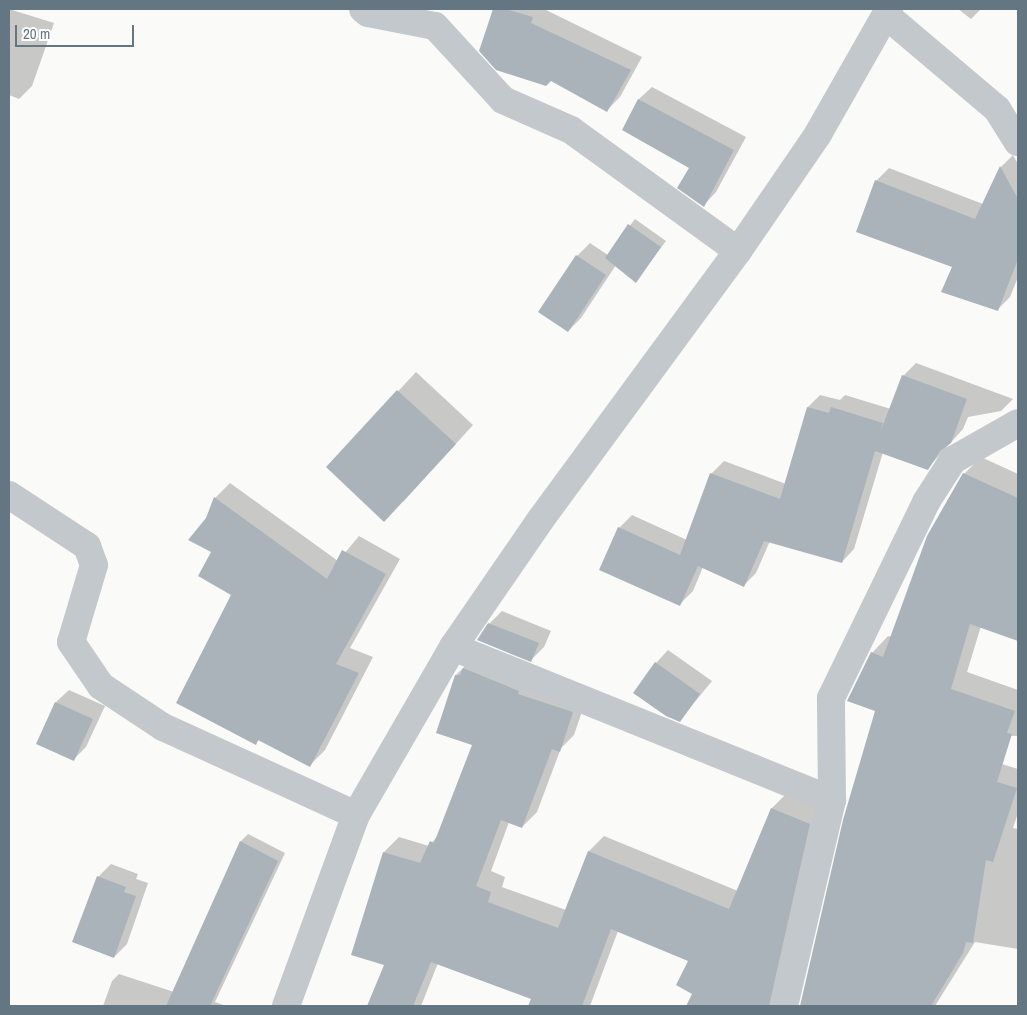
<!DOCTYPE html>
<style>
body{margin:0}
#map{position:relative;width:1027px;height:1015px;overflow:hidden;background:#fafaf8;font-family:"Archivo Narrow",sans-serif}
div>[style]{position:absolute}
.shadow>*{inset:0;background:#0003}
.building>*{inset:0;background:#aab3b9}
.minor>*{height:28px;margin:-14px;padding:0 14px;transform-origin:14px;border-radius:14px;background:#c3c8cc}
span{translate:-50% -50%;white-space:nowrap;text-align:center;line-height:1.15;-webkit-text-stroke:5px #fff;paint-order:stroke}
.frame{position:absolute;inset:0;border:10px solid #657683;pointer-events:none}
.scale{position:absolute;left:15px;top:25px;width:119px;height:22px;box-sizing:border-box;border:2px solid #657683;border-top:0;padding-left:6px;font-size:15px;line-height:18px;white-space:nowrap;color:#657683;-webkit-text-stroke:4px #fff;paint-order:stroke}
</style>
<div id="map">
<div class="shadow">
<div style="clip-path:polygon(9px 9px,54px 23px,32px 86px,19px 99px,9px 95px)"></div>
<div style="clip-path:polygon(494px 9px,544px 9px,642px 57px,620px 97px,607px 110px,551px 79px,481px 51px)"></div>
<div style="clip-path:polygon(958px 9px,981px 9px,971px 19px)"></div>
<div style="clip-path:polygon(652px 87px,746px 137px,716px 192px,704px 205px,690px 167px,623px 129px,639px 99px)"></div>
<div style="clip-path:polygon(1013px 155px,1018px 164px,1018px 277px,1010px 297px,997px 310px,876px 181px,889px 168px,983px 204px,1001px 167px)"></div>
<div style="clip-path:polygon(635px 219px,666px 241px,636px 281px,616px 265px,581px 318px,568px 331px,540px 311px,577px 256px,590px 243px,608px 255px)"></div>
<div style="clip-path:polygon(916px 363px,1013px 399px,1001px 411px,968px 417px,963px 429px,927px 469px,883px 452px,854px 549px,842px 562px,770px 541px,756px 573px,743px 586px,703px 567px,693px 591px,680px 604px,619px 528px,632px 515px,687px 540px,711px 474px,724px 461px,786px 484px,808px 407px,820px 395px,840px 400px,845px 395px,891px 409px,903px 376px)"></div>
<div style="clip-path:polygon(416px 372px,473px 425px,403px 502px,328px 467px)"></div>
<div style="clip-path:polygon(981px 457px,1018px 474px,1018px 639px,981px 626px,967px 672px,1018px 690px,1018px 736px,902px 733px,1018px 769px,1018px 813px,1013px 828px,1018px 829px,1018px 949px,975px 942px,935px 1006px,903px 1006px,889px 998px,884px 1006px,801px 1006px,845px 821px,877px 710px,872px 653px,888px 636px,892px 637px,964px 474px)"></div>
<div style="clip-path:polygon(230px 483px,338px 561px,359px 536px,400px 559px,350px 648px,373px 657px,325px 750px,310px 765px,260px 739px,256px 743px,233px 595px,212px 552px,207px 519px,215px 498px)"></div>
<div style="clip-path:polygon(502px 611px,551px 631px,544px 647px,531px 660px,489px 624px)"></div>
<div style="clip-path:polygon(668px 650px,712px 681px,680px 720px,656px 663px)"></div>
<div style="clip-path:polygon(471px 660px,587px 697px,574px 735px,561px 748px,537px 812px,522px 827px,509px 822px,491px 871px,505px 877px,502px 887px,566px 910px,589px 851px,604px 836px,738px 891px,772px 808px,787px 793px,825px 809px,795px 1006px,687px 1006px,694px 993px,690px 960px,618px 931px,590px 1006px,530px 1006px,533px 998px,438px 963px,421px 1006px,369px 1006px,386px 964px,384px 852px,399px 837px,429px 846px,440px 833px,474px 745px,456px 675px)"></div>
<div style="clip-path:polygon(69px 690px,105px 706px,86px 747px,73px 760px,56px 702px)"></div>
<div style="clip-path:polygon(248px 834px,285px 853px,215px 1002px,226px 1006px,103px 1006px,112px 981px,119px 974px,174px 992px,241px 841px)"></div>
<div style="clip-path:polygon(111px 864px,138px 874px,136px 879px,148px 883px,127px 944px,114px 957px,98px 877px)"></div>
</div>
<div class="building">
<div style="clip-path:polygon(493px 9px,505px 9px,533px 17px,531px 23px,631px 70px,607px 112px,551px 81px,546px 86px,496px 70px,479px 51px)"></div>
<div style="clip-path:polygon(638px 99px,734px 150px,704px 207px,677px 188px,689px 168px,622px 130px)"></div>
<div style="clip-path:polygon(1000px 166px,1018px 199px,1018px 259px,998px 311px,941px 292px,952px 267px,856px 232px,875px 180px,975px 219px)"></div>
<div style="clip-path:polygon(628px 224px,661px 247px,636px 283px,605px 258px)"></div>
<div style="clip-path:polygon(576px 255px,606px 275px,568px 332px,538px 312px)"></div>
<div style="clip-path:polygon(902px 375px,967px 399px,951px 443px,940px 451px,928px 470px,875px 451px,842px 563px,764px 541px,744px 587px,698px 566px,680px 606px,599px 570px,618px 527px,680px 555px,710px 473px,780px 499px,807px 407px,829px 413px,831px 407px,883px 423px,880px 433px)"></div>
<div style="clip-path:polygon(397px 390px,456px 444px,384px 522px,326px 467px)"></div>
<div style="clip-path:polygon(963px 473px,1018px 498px,1018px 641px,970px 624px,951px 689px,1015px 711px,1007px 733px,1012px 734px,997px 782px,1017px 788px,993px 862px,986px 860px,973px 943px,966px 942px,963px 953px,931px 1006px,800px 1006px,843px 820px,875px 711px,847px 701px,871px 652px,883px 657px,927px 536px)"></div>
<div style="clip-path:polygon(214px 497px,327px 579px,342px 550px,386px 574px,336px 664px,359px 673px,310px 767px,258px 740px,256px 745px,176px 703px,231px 595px,198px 576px,211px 552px,188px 540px,206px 518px)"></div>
<div style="clip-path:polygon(488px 623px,539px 643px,531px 662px,477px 640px)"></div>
<div style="clip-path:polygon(655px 662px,700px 694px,680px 722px,666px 716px,633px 693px)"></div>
<div style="clip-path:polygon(463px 668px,519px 691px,518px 694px,573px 712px,560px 752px,552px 749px,522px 828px,501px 820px,476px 886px,491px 892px,488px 902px,558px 928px,588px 851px,729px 909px,771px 808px,810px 824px,769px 1006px,686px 1006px,692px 994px,676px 985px,688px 961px,611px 929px,582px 1006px,528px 1006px,531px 999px,431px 962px,413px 1006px,367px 1006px,384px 965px,351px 955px,383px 852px,420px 863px,430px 841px,434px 843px,472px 745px,436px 733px,455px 675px,460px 675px)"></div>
<div style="clip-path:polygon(55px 702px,93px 719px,74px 761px,36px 744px)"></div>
<div style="clip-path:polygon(240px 841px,278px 861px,210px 1006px,166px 1006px)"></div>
<div style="clip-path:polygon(97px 876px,126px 887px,124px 892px,136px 896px,114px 958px,72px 942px)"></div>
</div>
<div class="minor">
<div style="left:363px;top:9px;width:6px;rotate:39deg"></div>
<div style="left:368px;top:13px;width:68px;rotate:11deg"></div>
<div style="left:435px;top:26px;width:100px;rotate:47.4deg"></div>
<div style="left:503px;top:100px;width:74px;rotate:23.8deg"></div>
<div style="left:571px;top:130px;width:206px;rotate:35.9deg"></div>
<div style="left:887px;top:16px;width:144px;rotate:40.2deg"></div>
<div style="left:997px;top:109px;width:39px;rotate:58deg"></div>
<div style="left:9px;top:495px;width:93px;rotate:33.2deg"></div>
<div style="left:87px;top:546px;width:20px;rotate:70deg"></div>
<div style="left:94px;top:565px;width:80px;rotate:106.6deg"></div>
<div style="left:71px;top:642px;width:53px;rotate:55.7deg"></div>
<div style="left:101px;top:686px;width:74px;rotate:33.5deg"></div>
<div style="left:163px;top:727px;width:212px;rotate:24.5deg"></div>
<div style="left:453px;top:647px;width:409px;rotate:22deg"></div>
<div style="left:286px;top:1006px;width:203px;rotate:-69.9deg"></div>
<div style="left:356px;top:815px;width:194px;rotate:-60deg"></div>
<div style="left:453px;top:647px;width:155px;rotate:-55.5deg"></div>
<div style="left:541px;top:519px;width:333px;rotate:-53.7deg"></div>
<div style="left:738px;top:251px;width:142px;rotate:-55.6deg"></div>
<div style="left:818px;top:134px;width:144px;rotate:-60.4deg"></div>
<div style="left:784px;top:1006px;width:212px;rotate:-76.9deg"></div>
<div style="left:832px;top:800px;width:102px;rotate:-90.6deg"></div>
<div style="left:831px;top:698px;width:218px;rotate:-64.1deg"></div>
<div style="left:926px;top:502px;width:50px;rotate:-57.3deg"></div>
<div style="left:953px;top:460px;width:75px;rotate:-29.6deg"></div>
</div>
<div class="frame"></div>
<div class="scale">20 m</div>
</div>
